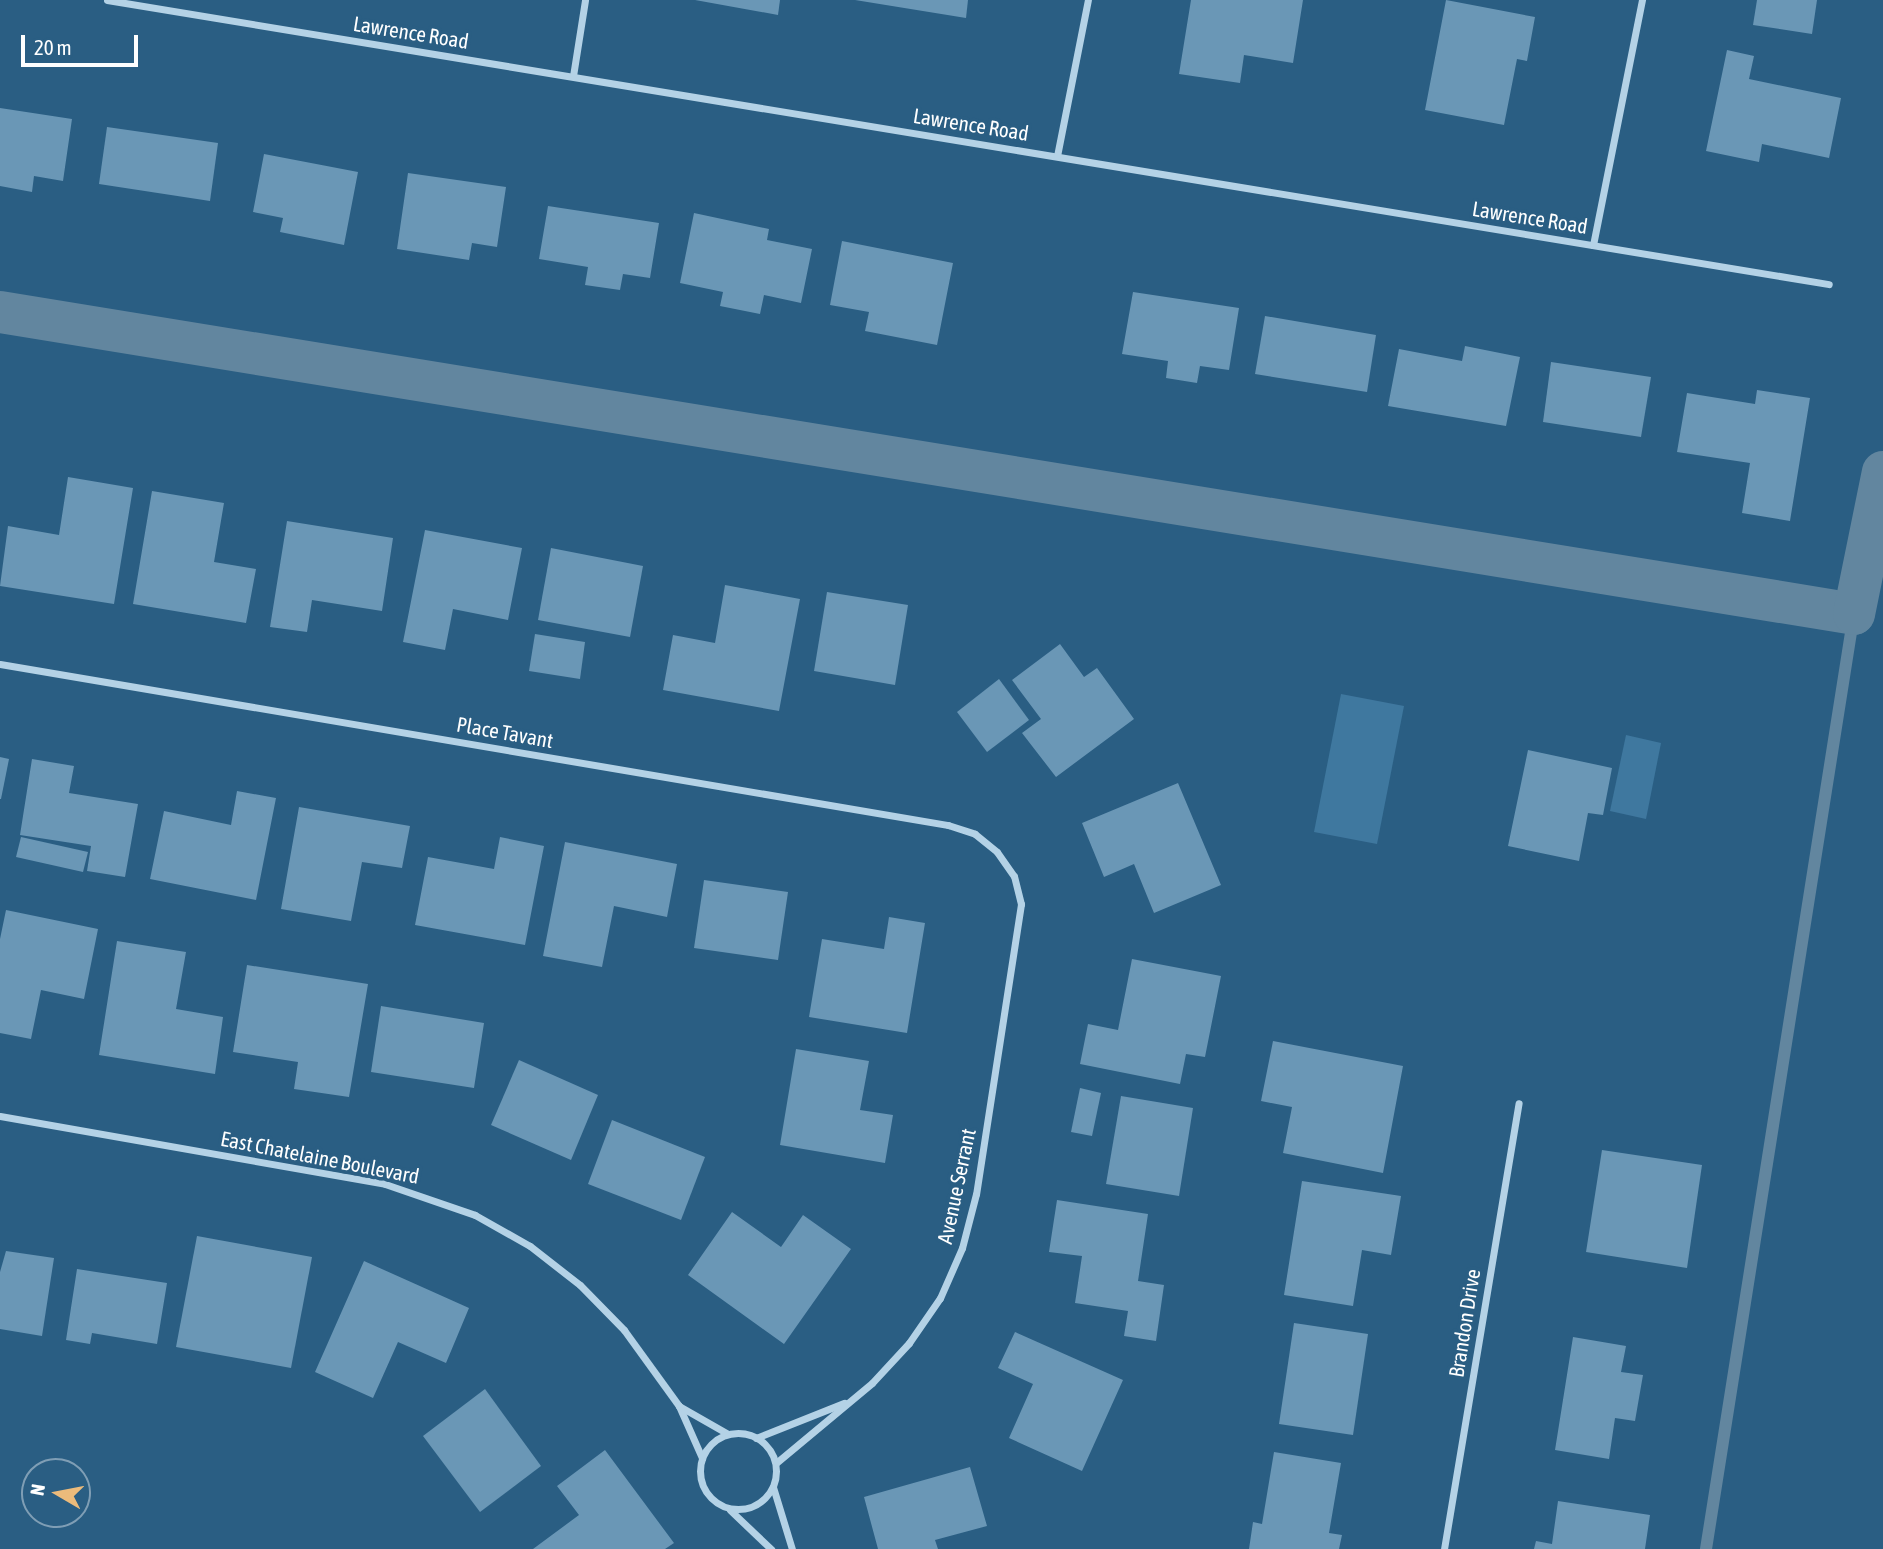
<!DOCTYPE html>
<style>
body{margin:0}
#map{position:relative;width:1883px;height:1549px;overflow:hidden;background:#2a5e83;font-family:"Asap Condensed",sans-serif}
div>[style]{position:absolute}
.green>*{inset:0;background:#3f789f}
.stream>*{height:12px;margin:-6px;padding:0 6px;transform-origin:6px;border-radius:6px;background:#62869f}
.canal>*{height:42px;margin:-21px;padding:0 21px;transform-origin:21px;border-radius:21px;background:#62869f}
.building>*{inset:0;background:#6a97b6}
.street>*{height:7px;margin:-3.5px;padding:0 3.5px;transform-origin:3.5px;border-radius:3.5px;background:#b4d2e6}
.street>.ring{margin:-3.5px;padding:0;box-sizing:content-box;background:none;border:7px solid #b4d2e6;border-radius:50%}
span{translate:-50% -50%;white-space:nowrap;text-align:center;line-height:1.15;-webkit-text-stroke:7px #2a5e83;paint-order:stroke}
.street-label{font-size:21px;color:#fff}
.north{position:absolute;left:21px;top:1458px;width:70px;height:70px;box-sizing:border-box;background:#2a5e83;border:2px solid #7f9eb5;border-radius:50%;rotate:280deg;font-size:19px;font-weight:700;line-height:28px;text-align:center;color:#fff}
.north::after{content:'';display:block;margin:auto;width:24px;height:32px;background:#ecbb7b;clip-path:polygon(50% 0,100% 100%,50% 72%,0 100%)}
.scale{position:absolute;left:21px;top:35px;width:117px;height:32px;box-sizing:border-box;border:4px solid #fff;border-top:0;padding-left:9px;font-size:21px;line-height:24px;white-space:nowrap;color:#fff;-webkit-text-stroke:5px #2a5e83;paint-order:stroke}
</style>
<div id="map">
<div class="green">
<div style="clip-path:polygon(1341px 694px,1404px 706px,1377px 844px,1314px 832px)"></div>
<div style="clip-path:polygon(1626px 735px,1661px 743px,1646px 819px,1610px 811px)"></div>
</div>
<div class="stream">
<div style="left:1706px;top:1549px;width:947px;rotate:-81.01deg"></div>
</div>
<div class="canal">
<div style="left:0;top:312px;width:1878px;rotate:9.25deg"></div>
<div style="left:1854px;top:614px;width:145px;rotate:-78.5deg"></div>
</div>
<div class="building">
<div style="clip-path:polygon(695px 0,780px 0,778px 15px)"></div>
<div style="clip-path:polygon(855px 0,968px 0,966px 18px)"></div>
<div style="clip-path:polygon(1191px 0,1303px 0,1293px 63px,1244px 55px,1240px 83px,1179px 74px)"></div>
<div style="clip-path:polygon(1446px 0,1535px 17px,1527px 61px,1517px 59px,1504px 125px,1425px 110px)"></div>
<div style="clip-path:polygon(1757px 0,1817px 0,1812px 34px,1753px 25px)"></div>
<div style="clip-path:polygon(1727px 50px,1754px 56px,1749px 79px,1841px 98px,1829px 158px,1762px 144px,1759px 162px,1706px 151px)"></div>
<div style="clip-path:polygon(0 108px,72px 119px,63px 181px,34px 176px,32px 192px,0 186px)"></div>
<div style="clip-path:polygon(107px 127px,218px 143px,210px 201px,99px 184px)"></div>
<div style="clip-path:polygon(264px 154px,358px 172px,344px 245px,280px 232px,283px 218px,253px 212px)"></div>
<div style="clip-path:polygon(408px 173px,506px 187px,497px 247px,472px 243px,469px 260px,397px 249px)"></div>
<div style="clip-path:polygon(548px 206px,659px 223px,650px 278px,623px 274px,620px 290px,585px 285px,588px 267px,539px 259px)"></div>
<div style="clip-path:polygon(694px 213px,769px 229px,767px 240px,812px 249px,801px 303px,764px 295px,760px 314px,720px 306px,723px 292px,680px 283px)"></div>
<div style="clip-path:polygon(842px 241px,953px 263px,937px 345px,865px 331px,869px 312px,830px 305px)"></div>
<div style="clip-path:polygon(1133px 292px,1239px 308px,1229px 370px,1200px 366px,1197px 383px,1166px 378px,1168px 361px,1122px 354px)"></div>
<div style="clip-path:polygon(1265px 316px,1376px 335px,1367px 392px,1255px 374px)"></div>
<div style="clip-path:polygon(1465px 346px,1520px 357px,1506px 426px,1388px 406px,1399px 349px,1462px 361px)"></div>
<div style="clip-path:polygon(1551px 362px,1651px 377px,1641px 437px,1543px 422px)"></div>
<div style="clip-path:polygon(1757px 390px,1810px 398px,1790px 521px,1742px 513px,1750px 463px,1677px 452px,1687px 393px,1755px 404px)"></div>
<div style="clip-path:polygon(68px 477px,133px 488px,114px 604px,0 586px,8px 526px,59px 535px)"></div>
<div style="clip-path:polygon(152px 491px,224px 503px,214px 562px,256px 569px,246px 623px,133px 604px)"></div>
<div style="clip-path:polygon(287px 521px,393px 538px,382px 611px,312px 600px,307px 632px,270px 627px)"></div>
<div style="clip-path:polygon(425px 530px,522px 548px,508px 620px,453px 609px,445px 650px,403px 642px)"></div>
<div style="clip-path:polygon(551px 548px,643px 566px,630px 637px,538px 620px)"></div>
<div style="clip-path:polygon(725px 585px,800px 599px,779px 711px,663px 690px,673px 635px,715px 643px)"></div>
<div style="clip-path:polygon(827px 592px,908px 605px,895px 685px,814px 671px)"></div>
<div style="clip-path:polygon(535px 634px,585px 642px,580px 679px,529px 671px)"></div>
<div style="clip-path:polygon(1060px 644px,1084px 677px,1097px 668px,1134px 719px,1056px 777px,1022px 733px,1041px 719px,1012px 680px)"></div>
<div style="clip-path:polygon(999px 679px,1029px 720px,987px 752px,957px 712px)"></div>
<div style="clip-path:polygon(1528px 750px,1612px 768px,1603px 815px,1588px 813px,1579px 861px,1508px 846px)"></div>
<div style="clip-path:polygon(0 757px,9px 759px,1px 799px,0 799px)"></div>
<div style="clip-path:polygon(32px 759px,74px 766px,69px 793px,138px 804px,125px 877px,87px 871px,91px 846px,20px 835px)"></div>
<div style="clip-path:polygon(1178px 783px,1221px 885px,1154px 913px,1134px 864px,1104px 877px,1082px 823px)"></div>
<div style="clip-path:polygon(237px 791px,276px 798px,256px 900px,150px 879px,164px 811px,231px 825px)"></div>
<div style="clip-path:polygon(299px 807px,410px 826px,402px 868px,362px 862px,351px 921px,281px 909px)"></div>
<div style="clip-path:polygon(21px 837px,88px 852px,83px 872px,16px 857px)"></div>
<div style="clip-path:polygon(500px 837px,544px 846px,525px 945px,415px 925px,428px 857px,494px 869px)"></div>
<div style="clip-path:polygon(565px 842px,677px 864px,667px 917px,614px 906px,602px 967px,543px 956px)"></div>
<div style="clip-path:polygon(704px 880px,788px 892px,778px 960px,694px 948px)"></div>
<div style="clip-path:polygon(6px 910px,98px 929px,84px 999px,41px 990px,31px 1039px,0 1033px,0 939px)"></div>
<div style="clip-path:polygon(889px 917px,925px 923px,907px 1033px,809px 1017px,822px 939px,884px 949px)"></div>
<div style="clip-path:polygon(117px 941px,186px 952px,176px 1009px,223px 1017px,215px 1074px,99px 1055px)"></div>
<div style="clip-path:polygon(1132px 959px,1221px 976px,1205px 1057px,1186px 1054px,1180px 1084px,1080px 1064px,1088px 1024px,1118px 1030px)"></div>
<div style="clip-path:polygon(247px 965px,368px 984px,349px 1097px,294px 1089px,298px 1062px,233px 1052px)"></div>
<div style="clip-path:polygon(381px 1006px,484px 1023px,474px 1088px,371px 1072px)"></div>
<div style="clip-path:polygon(1273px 1041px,1403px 1066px,1383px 1173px,1283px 1153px,1292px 1107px,1261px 1101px)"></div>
<div style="clip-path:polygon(796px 1049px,869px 1061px,860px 1110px,893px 1115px,885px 1163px,780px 1145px)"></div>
<div style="clip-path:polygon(519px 1060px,598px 1095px,571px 1160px,491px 1125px)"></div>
<div style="clip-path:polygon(1080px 1088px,1101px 1093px,1092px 1136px,1071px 1132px)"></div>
<div style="clip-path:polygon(1121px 1096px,1193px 1108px,1179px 1196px,1106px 1184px)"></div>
<div style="clip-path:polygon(612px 1120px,705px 1157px,681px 1220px,588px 1184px)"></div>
<div style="clip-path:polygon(1602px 1150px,1702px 1165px,1687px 1268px,1586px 1252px)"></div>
<div style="clip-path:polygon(1302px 1181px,1401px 1196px,1391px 1255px,1362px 1250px,1353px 1306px,1284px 1295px)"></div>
<div style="clip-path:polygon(1057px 1200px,1148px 1214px,1138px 1281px,1164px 1285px,1156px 1341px,1124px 1336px,1128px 1311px,1075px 1303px,1082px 1256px,1049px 1252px)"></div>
<div style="clip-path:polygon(732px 1212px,781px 1247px,803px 1215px,851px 1249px,784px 1344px,688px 1275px)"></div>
<div style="clip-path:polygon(197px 1236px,312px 1257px,291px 1368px,176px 1347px)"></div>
<div style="clip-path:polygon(6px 1251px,54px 1258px,42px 1336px,0 1329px,0 1272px)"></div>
<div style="clip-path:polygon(364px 1261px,469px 1308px,446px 1363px,398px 1342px,373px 1398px,315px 1372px)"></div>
<div style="clip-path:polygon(77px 1269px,167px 1283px,157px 1344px,92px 1333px,90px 1344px,66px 1340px)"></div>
<div style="clip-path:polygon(1294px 1323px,1368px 1334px,1353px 1435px,1279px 1424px)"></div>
<div style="clip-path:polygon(1015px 1332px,1123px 1380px,1082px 1471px,1009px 1438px,1033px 1384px,998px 1368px)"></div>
<div style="clip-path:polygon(1573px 1337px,1626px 1346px,1621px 1372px,1643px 1375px,1635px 1421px,1615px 1418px,1609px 1459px,1555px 1450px)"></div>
<div style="clip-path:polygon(485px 1389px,541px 1466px,480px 1512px,423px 1436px)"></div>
<div style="clip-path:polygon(605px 1450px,674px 1543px,665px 1549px,533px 1549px,579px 1515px,557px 1486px)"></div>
<div style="clip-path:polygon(1274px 1452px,1341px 1463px,1329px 1533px,1342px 1535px,1339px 1549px,1249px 1549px,1253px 1522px,1262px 1524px)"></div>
<div style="clip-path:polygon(970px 1467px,987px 1526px,935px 1540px,938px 1549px,878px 1549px,864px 1497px)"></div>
<div style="clip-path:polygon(1558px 1501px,1650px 1515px,1645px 1549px,1534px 1549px,1536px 1541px,1552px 1544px)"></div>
</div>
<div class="street">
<div style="left:107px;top:0;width:1745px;rotate:9.37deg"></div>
<div style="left:573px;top:76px;width:77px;rotate:-81deg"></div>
<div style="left:1057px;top:156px;width:159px;rotate:-78.8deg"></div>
<div style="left:1593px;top:245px;width:250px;rotate:-78.7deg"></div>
<div style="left:0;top:664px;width:962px;rotate:9.64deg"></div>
<div style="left:948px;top:825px;width:28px;rotate:18deg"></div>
<div style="left:975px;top:834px;width:28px;rotate:39deg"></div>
<div style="left:997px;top:852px;width:29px;rotate:55deg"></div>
<div style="left:1014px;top:876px;width:29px;rotate:76deg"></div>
<div style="left:1021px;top:904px;width:293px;rotate:98.8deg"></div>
<div style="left:976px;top:1194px;width:56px;rotate:104.5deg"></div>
<div style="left:962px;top:1248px;width:55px;rotate:113.7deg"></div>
<div style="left:940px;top:1298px;width:55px;rotate:124.6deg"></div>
<div style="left:909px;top:1343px;width:54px;rotate:132.8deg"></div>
<div style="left:872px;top:1383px;width:125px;rotate:140.2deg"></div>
<div style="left:0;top:1116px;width:391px;rotate:10deg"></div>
<div style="left:385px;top:1184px;width:95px;rotate:19deg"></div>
<div style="left:475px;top:1215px;width:63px;rotate:29.4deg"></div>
<div style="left:530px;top:1246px;width:63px;rotate:38deg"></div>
<div style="left:580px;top:1285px;width:63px;rotate:45.6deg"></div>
<div style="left:624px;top:1330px;width:94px;rotate:54.1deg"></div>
<div style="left:679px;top:1406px;width:57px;rotate:66.1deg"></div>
<div style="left:679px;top:1406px;width:56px;rotate:29.7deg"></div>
<div class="ring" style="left:700px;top:1433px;width:69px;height:69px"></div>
<div style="left:756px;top:1438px;width:95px;rotate:-21.7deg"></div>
<div style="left:773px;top:1487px;width:65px;rotate:73deg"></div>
<div style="left:730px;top:1510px;width:57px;rotate:43.6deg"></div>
<div style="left:1444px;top:1549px;width:452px;rotate:-80.5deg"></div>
</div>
<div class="street-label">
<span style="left:411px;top:32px;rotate:9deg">Lawrence Road</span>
<span style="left:971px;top:124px;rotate:9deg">Lawrence Road</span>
<span style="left:1530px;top:217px;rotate:9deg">Lawrence Road</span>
<span style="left:505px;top:732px;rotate:10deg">Place Tavant</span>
<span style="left:320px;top:1157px;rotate:11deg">East Chatelaine Boulevard</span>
<span style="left:956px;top:1186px;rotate:-78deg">Avenue Serrant</span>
<span style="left:1464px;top:1323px;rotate:-81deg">Brandon Drive</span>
</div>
<div class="north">N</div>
<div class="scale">20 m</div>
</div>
